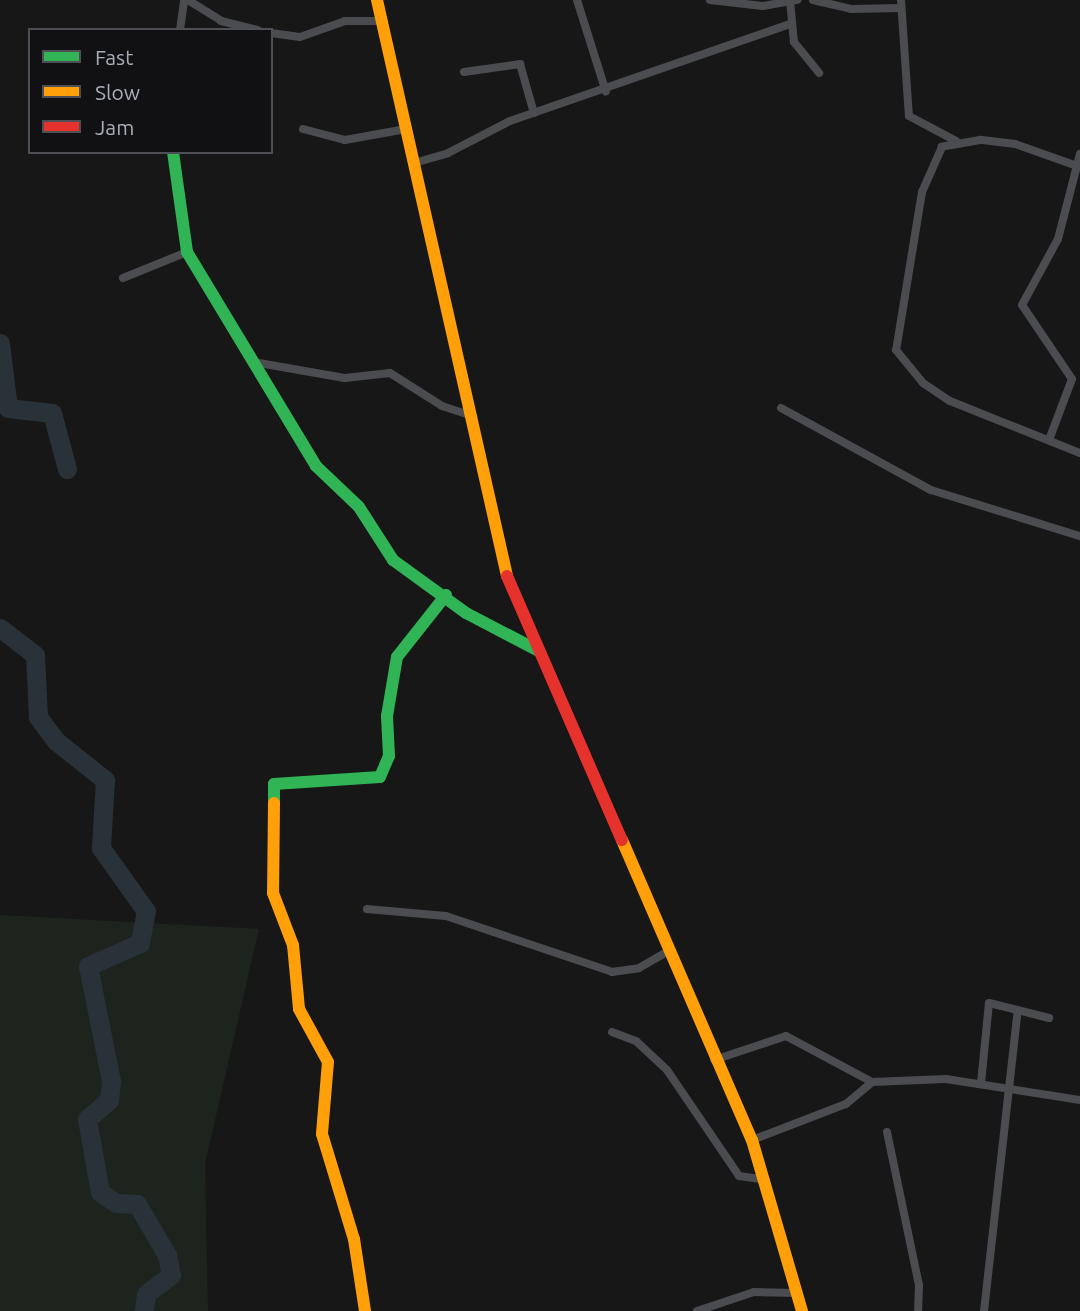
<!DOCTYPE html>
<style>
body{margin:0}
#map{position:relative;width:1080px;height:1311px;overflow:hidden;background:#171717;font-family:Ubuntu,sans-serif}
div>[style]{position:absolute}
.green>*{inset:0;background:#1d241e}
.river>*{height:19px;margin:-9.5px;padding:0 9.5px;transform-origin:9.5px;border-radius:9.5px;background:#2a3239}
.street>*{height:8px;margin:-4px;padding:0 4px;transform-origin:4px;border-radius:4px;background:#4b4c50}
.fast>*{height:12px;margin:-6px;padding:0 6px;transform-origin:6px;border-radius:6px;background:#30b455}
.slow>*{height:12px;margin:-6px;padding:0 6px;transform-origin:6px;border-radius:6px;background:#ff9f0a}
.jam>*{height:12px;margin:-6px;padding:0 6px;transform-origin:6px;border-radius:6px;background:#e5322d}
span{translate:-50% -50%;white-space:nowrap;text-align:center;line-height:1.15;-webkit-text-stroke:5px #111113;paint-order:stroke}
.legend{position:absolute;left:28px;top:28px;width:245px;height:126px;box-sizing:border-box;background:#111113;border:2px solid #4d4f55;margin:0;padding:9px 12px;list-style:none;font-size:21px;color:#a8adb8}
.legend li{display:flex;align-items:center;gap:14px;height:35px}
.legend b{width:35px;border:2px solid #4d4f55}
</style>
<div id="map">
<div class="green">
<div style="clip-path:polygon(0 915px,259px 929px,205px 1164px,208px 1311px,0 1311px)"></div>
</div>
<div class="river">
<div style="left:0;top:343px;width:65px;rotate:83deg"></div>
<div style="left:8px;top:408px;width:44px;rotate:6.5deg"></div>
<div style="left:52px;top:413px;width:58px;rotate:75deg"></div>
<div style="left:0;top:628px;width:44px;rotate:37.6deg"></div>
<div style="left:35px;top:655px;width:62px;rotate:87.2deg"></div>
<div style="left:38px;top:717px;width:30px;rotate:53deg"></div>
<div style="left:56px;top:741px;width:63px;rotate:38.5deg"></div>
<div style="left:105px;top:780px;width:68px;rotate:93.4deg"></div>
<div style="left:101px;top:848px;width:77px;rotate:54.5deg"></div>
<div style="left:146px;top:911px;width:33px;rotate:101deg"></div>
<div style="left:140px;top:943px;width:57px;rotate:156.1deg"></div>
<div style="left:88px;top:966px;width:117px;rotate:78.7deg"></div>
<div style="left:111px;top:1081px;width:19px;rotate:96deg"></div>
<div style="left:109px;top:1100px;width:29px;rotate:139deg"></div>
<div style="left:87px;top:1119px;width:74px;rotate:79.9deg"></div>
<div style="left:100px;top:1192px;width:19px;rotate:35deg"></div>
<div style="left:116px;top:1203px;width:21px;rotate:3deg"></div>
<div style="left:137px;top:1204px;width:59px;rotate:59.5deg"></div>
<div style="left:167px;top:1255px;width:20px;rotate:79deg"></div>
<div style="left:171px;top:1275px;width:31px;rotate:143deg"></div>
<div style="left:146px;top:1294px;width:17px;rotate:97deg"></div>
</div>
<div class="street">
<div style="left:188px;top:0;width:39px;rotate:32deg"></div>
<div style="left:221px;top:21px;width:38px;rotate:14deg"></div>
<div style="left:577px;top:0;width:96px;rotate:72.5deg"></div>
<div style="left:710px;top:0;width:53px;rotate:6.5deg"></div>
<div style="left:763px;top:6px;width:35px;rotate:-10deg"></div>
<div style="left:790px;top:0;width:42px;rotate:84.6deg"></div>
<div style="left:794px;top:42px;width:40px;rotate:51deg"></div>
<div style="left:813px;top:0;width:39px;rotate:13deg"></div>
<div style="left:851px;top:9px;width:50px;rotate:-1.1deg"></div>
<div style="left:901px;top:0;width:116px;rotate:86.1deg"></div>
<div style="left:909px;top:116px;width:53px;rotate:28deg"></div>
<div style="left:180px;top:30px;width:30px;rotate:-82deg"></div>
<div style="left:271px;top:33px;width:29px;rotate:8deg"></div>
<div style="left:300px;top:37px;width:48px;rotate:-19.6deg"></div>
<div style="left:345px;top:21px;width:37px"></div>
<div style="left:464px;top:72px;width:57px;rotate:-8.1deg"></div>
<div style="left:520px;top:64px;width:51px;rotate:74.1deg"></div>
<div style="left:303px;top:129px;width:43px;rotate:14.7deg"></div>
<div style="left:345px;top:140px;width:62px;rotate:-10.2deg"></div>
<div style="left:414px;top:163px;width:35px;rotate:-16deg"></div>
<div style="left:448px;top:153px;width:70px;rotate:-27.3deg"></div>
<div style="left:510px;top:121px;width:296px;rotate:-19.1deg"></div>
<div style="left:1080px;top:167px;width:69px;rotate:-160.5deg"></div>
<div style="left:1015px;top:144px;width:35px;rotate:-173deg"></div>
<div style="left:980px;top:140px;width:39px;rotate:170deg"></div>
<div style="left:942px;top:147px;width:49px;rotate:114deg"></div>
<div style="left:922px;top:192px;width:160px;rotate:99.3deg"></div>
<div style="left:896px;top:350px;width:43px;rotate:50.7deg"></div>
<div style="left:923px;top:383px;width:32px;rotate:34deg"></div>
<div style="left:950px;top:401px;width:140px;rotate:21.8deg"></div>
<div style="left:123px;top:278px;width:69px;rotate:-22.1deg"></div>
<div style="left:253px;top:362px;width:93px;rotate:9.9deg"></div>
<div style="left:345px;top:378px;width:45px;rotate:-6.3deg"></div>
<div style="left:390px;top:373px;width:62px;rotate:32.4deg"></div>
<div style="left:442px;top:406px;width:33px;rotate:18deg"></div>
<div style="left:781px;top:408px;width:171px;rotate:28.7deg"></div>
<div style="left:931px;top:490px;width:156px;rotate:17.2deg"></div>
<div style="left:1049px;top:440px;width:65px;rotate:-69.3deg"></div>
<div style="left:1072px;top:379px;width:89px;rotate:-124deg"></div>
<div style="left:1022px;top:305px;width:75px;rotate:-61.4deg"></div>
<div style="left:1058px;top:239px;width:88px;rotate:-75.5deg"></div>
<div style="left:367px;top:909px;width:79px;rotate:5.1deg"></div>
<div style="left:446px;top:916px;width:175px;rotate:18.6deg"></div>
<div style="left:612px;top:972px;width:27px;rotate:-8deg"></div>
<div style="left:639px;top:968px;width:34px;rotate:-30deg"></div>
<div style="left:612px;top:1032px;width:26px;rotate:21deg"></div>
<div style="left:636px;top:1041px;width:42px;rotate:43.1deg"></div>
<div style="left:667px;top:1070px;width:128px;rotate:55.8deg"></div>
<div style="left:739px;top:1176px;width:27px;rotate:8deg"></div>
<div style="left:714px;top:1060px;width:76px;rotate:-18.4deg"></div>
<div style="left:786px;top:1036px;width:98px;rotate:28.1deg"></div>
<div style="left:872px;top:1082px;width:74px;rotate:-2.3deg"></div>
<div style="left:946px;top:1079px;width:136px;rotate:8.9deg"></div>
<div style="left:981px;top:1083px;width:80px;rotate:-84.3deg"></div>
<div style="left:989px;top:1003px;width:62px;rotate:14deg"></div>
<div style="left:887px;top:1132px;width:156px;rotate:78.2deg"></div>
<div style="left:919px;top:1285px;width:26px;rotate:92deg"></div>
<div style="left:752px;top:1140px;width:101px;rotate:-21deg"></div>
<div style="left:846px;top:1104px;width:34px;rotate:-40deg"></div>
<div style="left:697px;top:1311px;width:60px;rotate:-18.4deg"></div>
<div style="left:754px;top:1292px;width:43px;rotate:1.3deg"></div>
<div style="left:984px;top:1311px;width:303px;rotate:-83.6deg"></div>
</div>
<div class="fast">
<div style="left:173px;top:152px;width:101px;rotate:82deg"></div>
<div style="left:187px;top:252px;width:250px;rotate:58.9deg"></div>
<div style="left:316px;top:466px;width:59px;rotate:43.6deg"></div>
<div style="left:359px;top:507px;width:63px;rotate:57.3deg"></div>
<div style="left:393px;top:560px;width:90px;rotate:36deg"></div>
<div style="left:466px;top:613px;width:82px;rotate:27.5deg"></div>
<div style="left:274px;top:803px;width:19px;rotate:-90deg"></div>
<div style="left:274px;top:784px;width:106px;rotate:-3.8deg"></div>
<div style="left:380px;top:777px;width:23px;rotate:-67deg"></div>
<div style="left:389px;top:756px;width:40px;rotate:-92.9deg"></div>
<div style="left:387px;top:716px;width:60px;rotate:-80.4deg"></div>
<div style="left:397px;top:657px;width:79px;rotate:-51.7deg"></div>
</div>
<div class="slow">
<div style="left:377px;top:0;width:590px;rotate:77.28deg"></div>
<div style="left:274px;top:803px;width:90px;rotate:90.6deg"></div>
<div style="left:273px;top:893px;width:56px;rotate:69deg"></div>
<div style="left:293px;top:945px;width:64px;rotate:84.6deg"></div>
<div style="left:299px;top:1009px;width:60px;rotate:61.3deg"></div>
<div style="left:328px;top:1062px;width:72px;rotate:94.8deg"></div>
<div style="left:322px;top:1134px;width:110px;rotate:73.1deg"></div>
<div style="left:354px;top:1239px;width:73px;rotate:81.3deg"></div>
<div style="left:622px;top:840px;width:327px;rotate:66.6deg"></div>
<div style="left:752px;top:1140px;width:178px;rotate:73.7deg"></div>
</div>
<div class="jam">
<div style="left:507px;top:576px;width:288px;rotate:66.5deg"></div>
</div>
<ul class="legend">
<li><b style="height:9px;background:#30b455"></b>Fast</li>
<li><b style="height:9px;background:#ff9f0a"></b>Slow</li>
<li><b style="height:9px;background:#e5322d"></b>Jam</li>
</ul>
</div>
